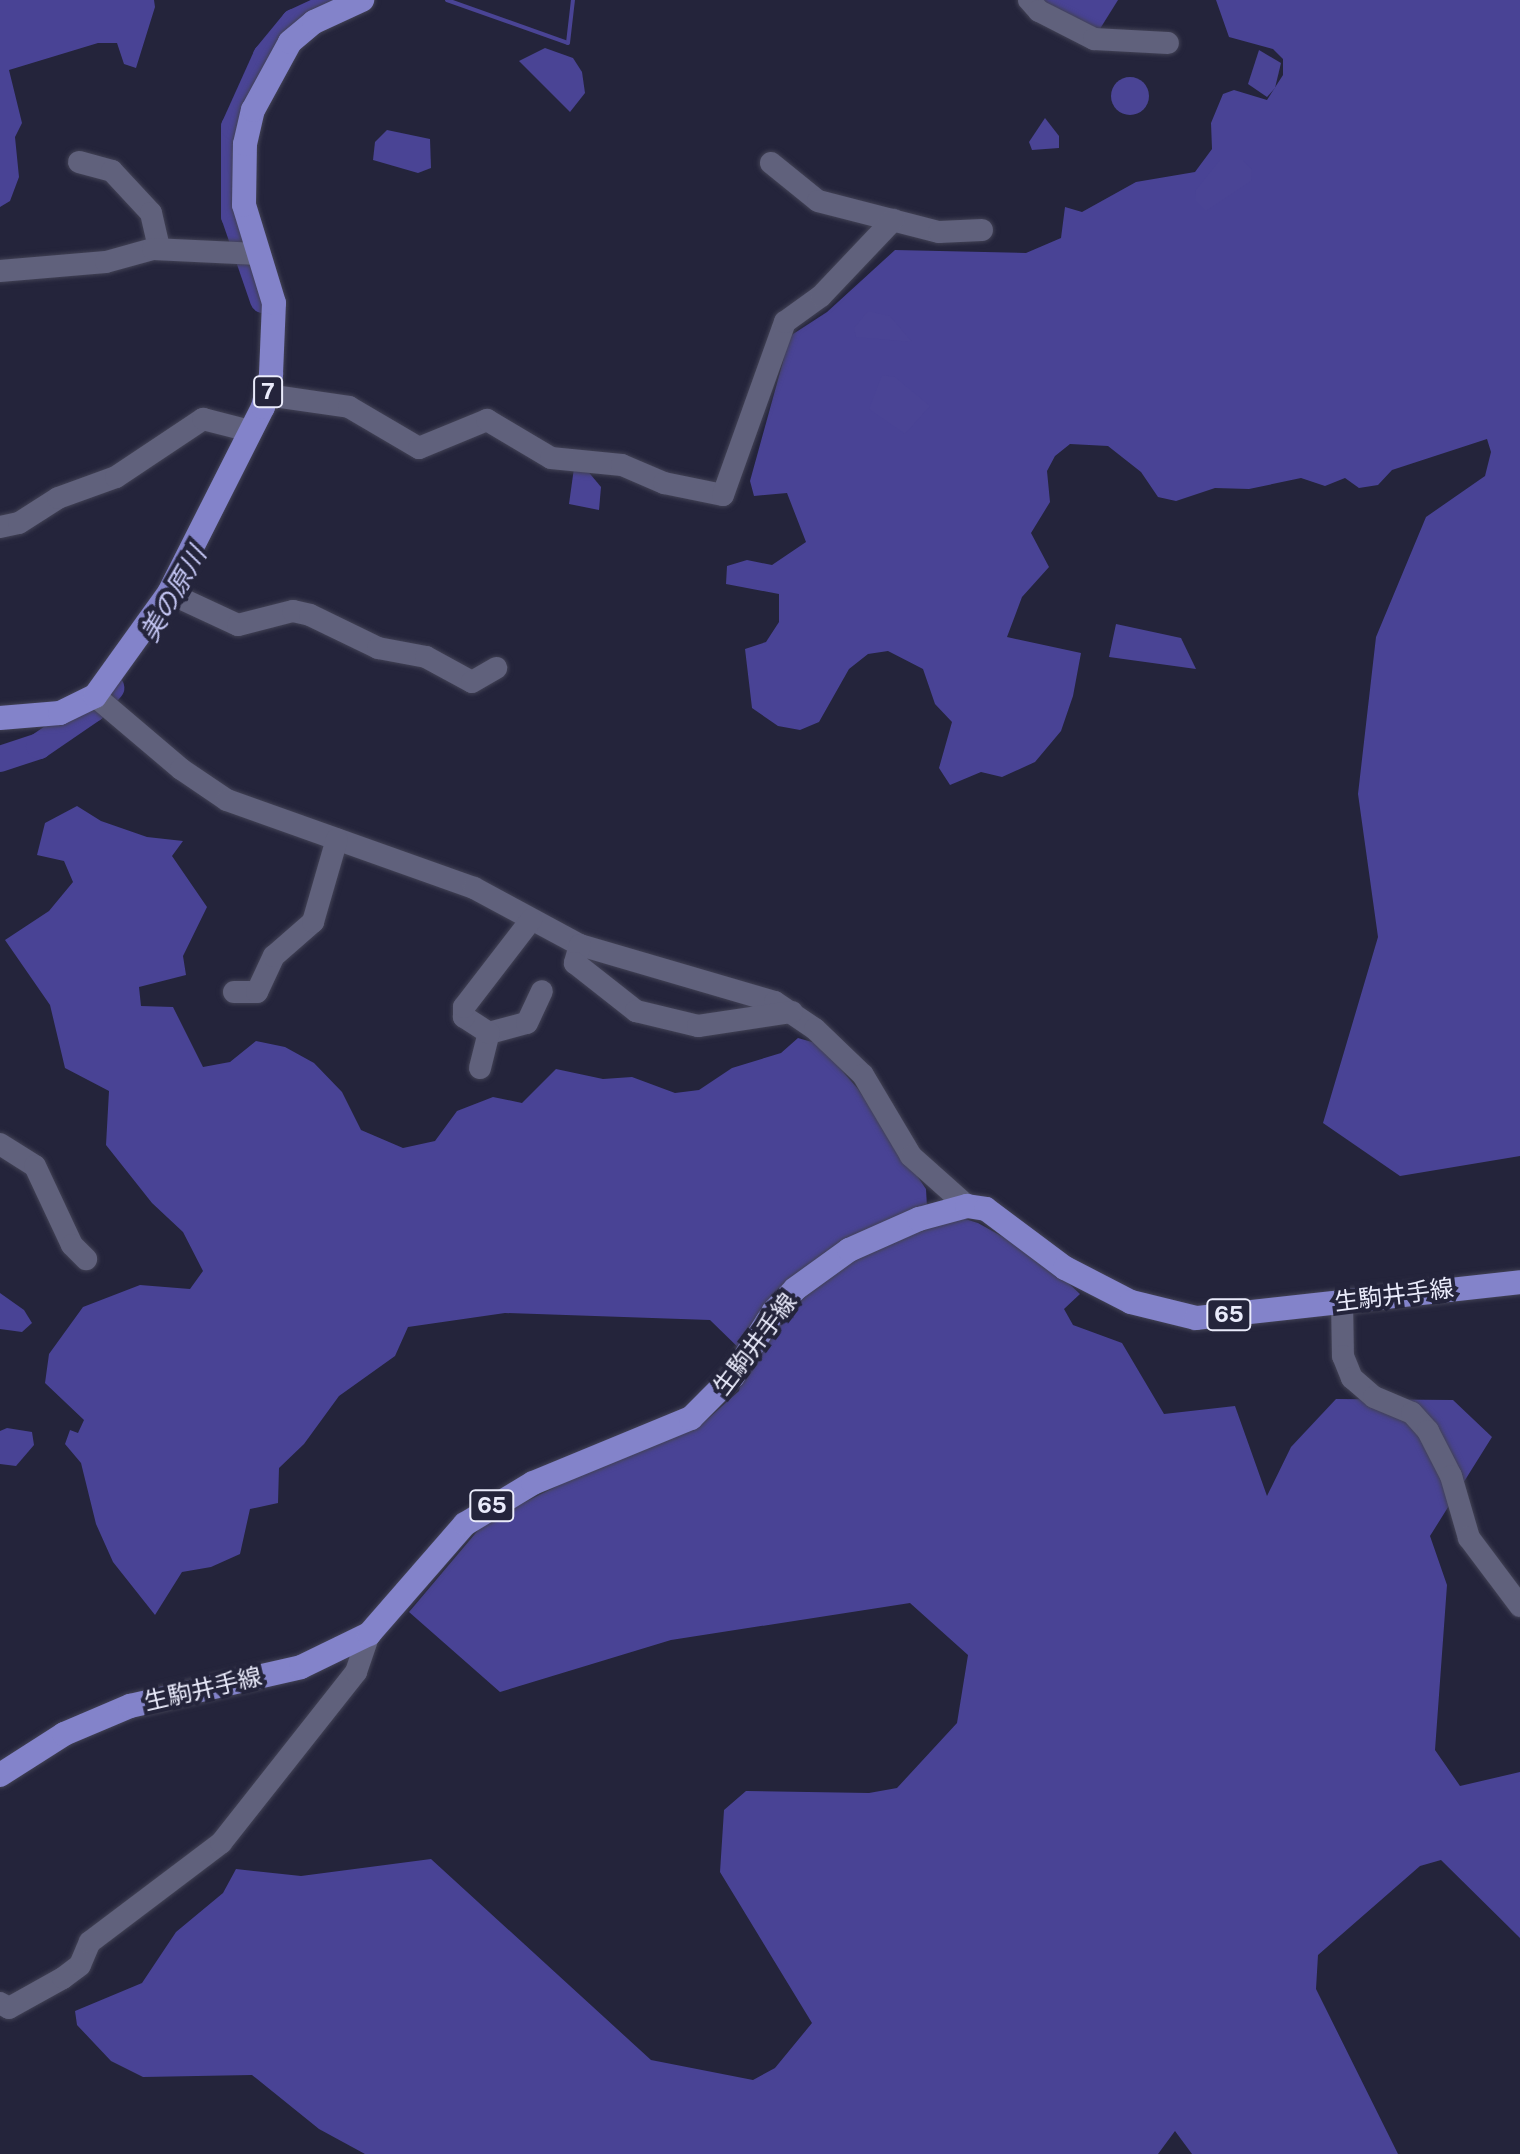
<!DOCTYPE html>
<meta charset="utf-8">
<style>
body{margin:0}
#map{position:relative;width:1520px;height:2154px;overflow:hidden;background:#24243b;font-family:"Public Sans","Noto Sans JP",sans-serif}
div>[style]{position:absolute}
.forest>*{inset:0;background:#494395}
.water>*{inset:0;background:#4a4495}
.round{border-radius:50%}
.stream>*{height:4px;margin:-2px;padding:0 2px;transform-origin:2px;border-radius:2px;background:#4a4495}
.river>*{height:26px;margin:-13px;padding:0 13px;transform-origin:13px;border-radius:13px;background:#4a4495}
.roads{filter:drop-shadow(0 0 2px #424255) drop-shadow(0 0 2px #424255)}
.minor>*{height:22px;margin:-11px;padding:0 11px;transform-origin:11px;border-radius:11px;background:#60617c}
.major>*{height:24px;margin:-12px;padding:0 12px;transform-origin:12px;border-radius:12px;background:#8383ca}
span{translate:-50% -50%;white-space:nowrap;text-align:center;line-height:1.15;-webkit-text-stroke:8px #24243b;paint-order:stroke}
.shield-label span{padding:2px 6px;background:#24243b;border:2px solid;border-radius:6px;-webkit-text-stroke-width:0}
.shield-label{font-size:22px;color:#eaebfb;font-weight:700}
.street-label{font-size:24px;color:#eaebfb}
.water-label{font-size:26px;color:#c5c7f5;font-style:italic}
</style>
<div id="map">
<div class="forest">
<div style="clip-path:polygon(0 0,154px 0,155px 7px,136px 68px,124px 64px,117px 43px,98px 43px,9px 70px,22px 123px,15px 137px,19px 177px,10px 201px,0 207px)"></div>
<div style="clip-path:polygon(1042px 0,1118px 0,1098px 32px)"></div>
<div style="clip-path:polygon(1216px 0,1520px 0,1520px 1156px,1400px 1176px,1323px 1123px,1378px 937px,1358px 794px,1376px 637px,1426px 517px,1485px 476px,1491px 452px,1487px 439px,1392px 470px,1378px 485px,1359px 488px,1345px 478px,1325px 486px,1301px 478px,1249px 489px,1215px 488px,1176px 501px,1158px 497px,1141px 472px,1108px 446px,1070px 444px,1055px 456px,1047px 471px,1050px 502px,1031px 533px,1049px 567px,1022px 597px,1007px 637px,1081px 653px,1073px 696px,1061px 731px,1035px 762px,1002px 777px,981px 772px,950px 785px,939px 768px,952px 722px,935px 704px,923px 669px,888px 651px,868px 654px,849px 669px,819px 722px,800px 730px,778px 726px,752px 708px,745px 649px,766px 642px,779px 622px,779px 594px,726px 584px,727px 566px,747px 560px,772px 565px,806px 542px,787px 493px,754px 496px,750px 481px,790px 336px,827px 312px,895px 250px,1026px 253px,1061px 238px,1065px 207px,1082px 212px,1136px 182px,1195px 172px,1212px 149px,1211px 123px,1223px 94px,1234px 90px,1267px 100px,1283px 75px,1283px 59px,1273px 49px,1229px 37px)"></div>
<div style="clip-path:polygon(77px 806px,101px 821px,147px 837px,183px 841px,172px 856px,207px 907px,183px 956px,186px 975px,139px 987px,141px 1006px,173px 1007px,203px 1067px,230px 1062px,256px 1041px,285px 1047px,314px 1063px,342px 1092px,361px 1130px,403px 1148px,435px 1141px,457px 1111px,493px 1097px,522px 1103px,556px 1069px,603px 1079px,632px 1077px,675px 1093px,699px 1090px,732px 1068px,781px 1053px,798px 1038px,819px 1044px,858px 1089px,926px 1189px,927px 1207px,978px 1223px,1043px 1259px,1080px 1294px,1064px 1309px,1073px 1325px,1122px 1343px,1164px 1414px,1235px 1406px,1267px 1496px,1291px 1447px,1336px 1399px,1453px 1400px,1492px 1437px,1430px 1536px,1447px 1585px,1435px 1750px,1460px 1786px,1520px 1772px,1520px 1938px,1441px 1860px,1420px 1866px,1318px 1955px,1316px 1989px,1398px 2154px,1192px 2154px,1175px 2131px,1158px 2154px,365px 2154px,319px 2129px,252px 2075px,143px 2077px,111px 2061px,77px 2025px,75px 2011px,142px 1983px,176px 1932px,223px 1893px,236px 1869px,301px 1876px,431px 1859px,651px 2060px,753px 2080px,775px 2068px,812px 2023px,720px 1872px,724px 1810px,746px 1791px,869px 1793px,897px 1788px,957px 1723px,968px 1655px,910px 1603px,671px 1640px,500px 1692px,409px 1612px,485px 1522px,603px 1463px,702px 1424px,739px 1391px,748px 1357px,710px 1320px,505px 1313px,408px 1327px,395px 1356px,339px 1396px,304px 1444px,279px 1468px,278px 1503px,250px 1509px,240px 1554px,211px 1567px,182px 1572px,155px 1615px,113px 1562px,96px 1524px,81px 1463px,65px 1444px,70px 1430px,78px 1433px,84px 1420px,45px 1383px,49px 1354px,83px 1307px,140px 1285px,190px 1289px,203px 1271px,183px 1232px,152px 1203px,106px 1145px,109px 1091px,65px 1068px,50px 1005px,5px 940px,49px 911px,73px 882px,64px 861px,37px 855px,45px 823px)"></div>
<div style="clip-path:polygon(0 1293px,24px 1310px,32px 1323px,22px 1332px,0 1329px)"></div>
<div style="clip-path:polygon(7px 1428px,32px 1432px,34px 1445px,16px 1466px,0 1464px,0 1431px)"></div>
</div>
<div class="water">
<div style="clip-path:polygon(545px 48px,573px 58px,582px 72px,585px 93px,570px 112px,519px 61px)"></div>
<div style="clip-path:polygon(1259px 50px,1281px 63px,1275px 88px,1267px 97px,1248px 84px)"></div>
<div class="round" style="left:1111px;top:77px;width:38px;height:38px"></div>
<div style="clip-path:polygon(1045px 118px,1059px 136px,1059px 148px,1032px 150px,1029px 142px)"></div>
<div style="clip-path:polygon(387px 130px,430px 139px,431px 168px,418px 173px,373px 160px,375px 142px)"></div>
<div style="clip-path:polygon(1220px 160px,1243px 160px,1252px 170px,1251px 181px,1206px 211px,1195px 200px,1196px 190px)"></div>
<div style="clip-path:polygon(868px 311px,890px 316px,912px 342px,856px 337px,854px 328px)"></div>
<div style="clip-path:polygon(882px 375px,895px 377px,930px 406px,905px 434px,869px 409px)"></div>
<div style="clip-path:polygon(574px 468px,586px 469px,601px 487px,599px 510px,569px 504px)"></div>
<div style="clip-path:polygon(1116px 624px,1181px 638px,1196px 669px,1109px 657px)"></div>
</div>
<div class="stream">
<div style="left:447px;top:0;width:128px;rotate:19.6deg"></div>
<div style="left:568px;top:43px;width:43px;rotate:-83.4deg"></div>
</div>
<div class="river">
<div style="left:263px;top:300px;width:89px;rotate:-109deg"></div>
<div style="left:234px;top:216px;width:89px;rotate:-90deg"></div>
<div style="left:234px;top:127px;width:78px;rotate:-65.7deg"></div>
<div style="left:266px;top:56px;width:44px;rotate:-50.5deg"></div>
<div style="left:294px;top:22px;width:41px;rotate:-24.7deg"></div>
<div style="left:0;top:759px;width:41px;rotate:-18.4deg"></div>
<div style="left:39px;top:746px;width:65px;rotate:-34.4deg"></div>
<div style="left:93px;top:709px;width:28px;rotate:-49deg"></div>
</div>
<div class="roads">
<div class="minor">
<div style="left:1029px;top:0;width:15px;rotate:48deg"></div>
<div style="left:1039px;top:11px;width:62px;rotate:27deg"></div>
<div style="left:1094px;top:39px;width:74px;rotate:3.1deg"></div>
<div style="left:79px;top:162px;width:34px;rotate:15deg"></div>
<div style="left:112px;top:171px;width:57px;rotate:47.1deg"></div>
<div style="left:151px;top:213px;width:37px;rotate:77deg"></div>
<div style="left:771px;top:163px;width:60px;rotate:39deg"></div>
<div style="left:818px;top:201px;width:125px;rotate:14.4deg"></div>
<div style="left:939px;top:232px;width:43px;rotate:-2.7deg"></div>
<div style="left:0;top:271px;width:106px;rotate:-4.9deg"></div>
<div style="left:106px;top:262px;width:49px;rotate:-15.5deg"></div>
<div style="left:153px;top:249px;width:105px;rotate:2.7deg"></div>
<div style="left:267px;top:395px;width:83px;rotate:8.3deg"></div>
<div style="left:349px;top:407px;width:81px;rotate:30.4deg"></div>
<div style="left:419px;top:448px;width:74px;rotate:-22.4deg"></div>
<div style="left:487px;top:420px;width:74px;rotate:30.7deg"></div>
<div style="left:551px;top:458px;width:71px;rotate:5.6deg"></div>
<div style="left:622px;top:465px;width:46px;rotate:23.2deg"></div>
<div style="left:664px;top:483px;width:60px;rotate:11.5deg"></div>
<div style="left:723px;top:495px;width:184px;rotate:-70.3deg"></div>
<div style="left:785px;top:322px;width:44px;rotate:-35.8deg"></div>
<div style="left:821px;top:296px;width:105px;rotate:-46.5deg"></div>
<div style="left:0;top:527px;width:19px;rotate:-12deg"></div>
<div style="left:19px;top:523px;width:46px;rotate:-32.7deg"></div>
<div style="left:58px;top:498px;width:62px;rotate:-19.9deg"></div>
<div style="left:116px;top:477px;width:105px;rotate:-33.7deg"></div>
<div style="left:203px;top:419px;width:49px;rotate:14.3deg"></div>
<div style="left:169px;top:593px;width:76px;rotate:24.9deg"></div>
<div style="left:238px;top:625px;width:57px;rotate:-14.3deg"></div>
<div style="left:293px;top:611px;width:17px;rotate:13deg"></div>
<div style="left:310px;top:615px;width:76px;rotate:25.9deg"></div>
<div style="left:378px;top:648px;width:49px;rotate:10.6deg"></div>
<div style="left:426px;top:657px;width:52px;rotate:28.5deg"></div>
<div style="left:472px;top:682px;width:28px;rotate:-30deg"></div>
<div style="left:95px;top:696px;width:113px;rotate:40.3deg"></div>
<div style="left:181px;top:769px;width:55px;rotate:34deg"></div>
<div style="left:227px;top:800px;width:262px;rotate:19.6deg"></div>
<div style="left:474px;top:888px;width:120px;rotate:28.3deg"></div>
<div style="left:580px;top:945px;width:203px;rotate:16.3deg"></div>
<div style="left:775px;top:1002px;width:48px;rotate:34deg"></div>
<div style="left:815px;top:1029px;width:66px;rotate:43.8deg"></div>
<div style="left:863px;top:1075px;width:94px;rotate:59.3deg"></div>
<div style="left:911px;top:1156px;width:75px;rotate:41.8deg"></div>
<div style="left:580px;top:945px;width:19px;rotate:106deg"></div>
<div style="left:575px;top:963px;width:78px;rotate:38.2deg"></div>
<div style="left:636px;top:1011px;width:64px;rotate:13.6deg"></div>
<div style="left:698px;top:1026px;width:95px;rotate:-8.5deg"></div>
<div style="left:234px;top:992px;width:23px"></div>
<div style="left:257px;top:992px;width:40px;rotate:-65deg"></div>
<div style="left:274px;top:956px;width:52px;rotate:-41.1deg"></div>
<div style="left:313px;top:922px;width:86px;rotate:-73.9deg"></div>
<div style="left:489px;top:1033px;width:39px;rotate:-15deg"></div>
<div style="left:527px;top:1023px;width:35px;rotate:-65deg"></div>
<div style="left:480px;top:1068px;width:36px;rotate:-76deg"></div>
<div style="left:489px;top:1033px;width:30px;rotate:-147deg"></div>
<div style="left:464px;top:1017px;width:10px;rotate:-90deg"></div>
<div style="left:464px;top:1007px;width:110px;rotate:-52.4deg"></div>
<div style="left:0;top:1144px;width:41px;rotate:32.2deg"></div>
<div style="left:35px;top:1166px;width:87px;rotate:64.9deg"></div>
<div style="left:72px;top:1245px;width:20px;rotate:45deg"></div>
<div style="left:1342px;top:1301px;width:55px;rotate:89deg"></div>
<div style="left:1343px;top:1356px;width:24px;rotate:68deg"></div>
<div style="left:1352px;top:1378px;width:29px;rotate:41deg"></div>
<div style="left:1374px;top:1397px;width:41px;rotate:22.8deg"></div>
<div style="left:1412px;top:1413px;width:24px;rotate:48deg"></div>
<div style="left:1428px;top:1431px;width:51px;rotate:62.9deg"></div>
<div style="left:1451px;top:1476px;width:65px;rotate:73.8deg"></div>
<div style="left:1469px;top:1538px;width:85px;rotate:53.1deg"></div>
<div style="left:0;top:2003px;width:10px;rotate:29deg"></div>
<div style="left:9px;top:2008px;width:62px;rotate:-29.1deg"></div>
<div style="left:63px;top:1978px;width:21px;rotate:-37deg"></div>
<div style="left:80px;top:1965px;width:25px;rotate:-67deg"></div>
<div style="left:90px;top:1942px;width:164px;rotate:-37.1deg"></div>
<div style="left:221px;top:1843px;width:218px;rotate:-51.7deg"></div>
<div style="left:356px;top:1672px;width:40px;rotate:-71.1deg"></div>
</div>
<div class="major">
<div style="left:0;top:718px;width:60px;rotate:-4.8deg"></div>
<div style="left:60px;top:713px;width:39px;rotate:-26deg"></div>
<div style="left:95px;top:696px;width:127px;rotate:-54.3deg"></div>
<div style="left:169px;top:593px;width:208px;rotate:-63.2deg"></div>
<div style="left:263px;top:407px;width:34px;rotate:-76deg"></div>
<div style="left:271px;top:374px;width:71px;rotate:-87.6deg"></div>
<div style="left:274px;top:303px;width:102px;rotate:-107deg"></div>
<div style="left:244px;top:205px;width:61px;rotate:-89.1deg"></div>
<div style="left:245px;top:144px;width:35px;rotate:-77deg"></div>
<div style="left:253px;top:110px;width:77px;rotate:-61.4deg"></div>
<div style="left:290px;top:42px;width:31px;rotate:-40deg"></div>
<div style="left:314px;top:22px;width:53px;rotate:-24.6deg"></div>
<div style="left:0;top:1775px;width:76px;rotate:-32.6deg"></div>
<div style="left:64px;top:1734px;width:72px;rotate:-23deg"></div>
<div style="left:130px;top:1706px;width:175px;rotate:-12.8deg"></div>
<div style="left:301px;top:1667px;width:76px;rotate:-25.9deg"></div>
<div style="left:369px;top:1634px;width:146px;rotate:-48.9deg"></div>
<div style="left:465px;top:1524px;width:79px;rotate:-31.1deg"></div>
<div style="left:533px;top:1483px;width:171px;rotate:-22.4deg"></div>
<div style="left:691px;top:1418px;width:59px;rotate:-45deg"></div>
<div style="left:733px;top:1376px;width:77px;rotate:-57.8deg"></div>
<div style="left:774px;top:1311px;width:30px;rotate:-46deg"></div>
<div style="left:795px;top:1289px;width:67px;rotate:-35.8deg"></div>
<div style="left:849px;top:1250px;width:77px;rotate:-23.9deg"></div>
<div style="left:919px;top:1219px;width:50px;rotate:-15.2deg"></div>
<div style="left:967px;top:1206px;width:19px;rotate:9deg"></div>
<div style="left:986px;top:1209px;width:99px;rotate:36.8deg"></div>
<div style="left:1065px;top:1268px;width:74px;rotate:27.3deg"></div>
<div style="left:1131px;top:1302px;width:67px;rotate:13.8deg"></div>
<div style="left:1196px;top:1318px;width:326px;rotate:-6.3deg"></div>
</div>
</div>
<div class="shield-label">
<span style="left:268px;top:392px">7</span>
<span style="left:1229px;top:1315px">65</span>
<span style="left:492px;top:1506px">65</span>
</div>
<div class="street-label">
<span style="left:1394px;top:1295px;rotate:-7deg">生駒井手線</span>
<span style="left:755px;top:1344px;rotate:-53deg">生駒井手線</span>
<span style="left:203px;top:1689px;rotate:-13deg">生駒井手線</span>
</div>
<div class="water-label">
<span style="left:173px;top:594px;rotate:-60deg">美の原川</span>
</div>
</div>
